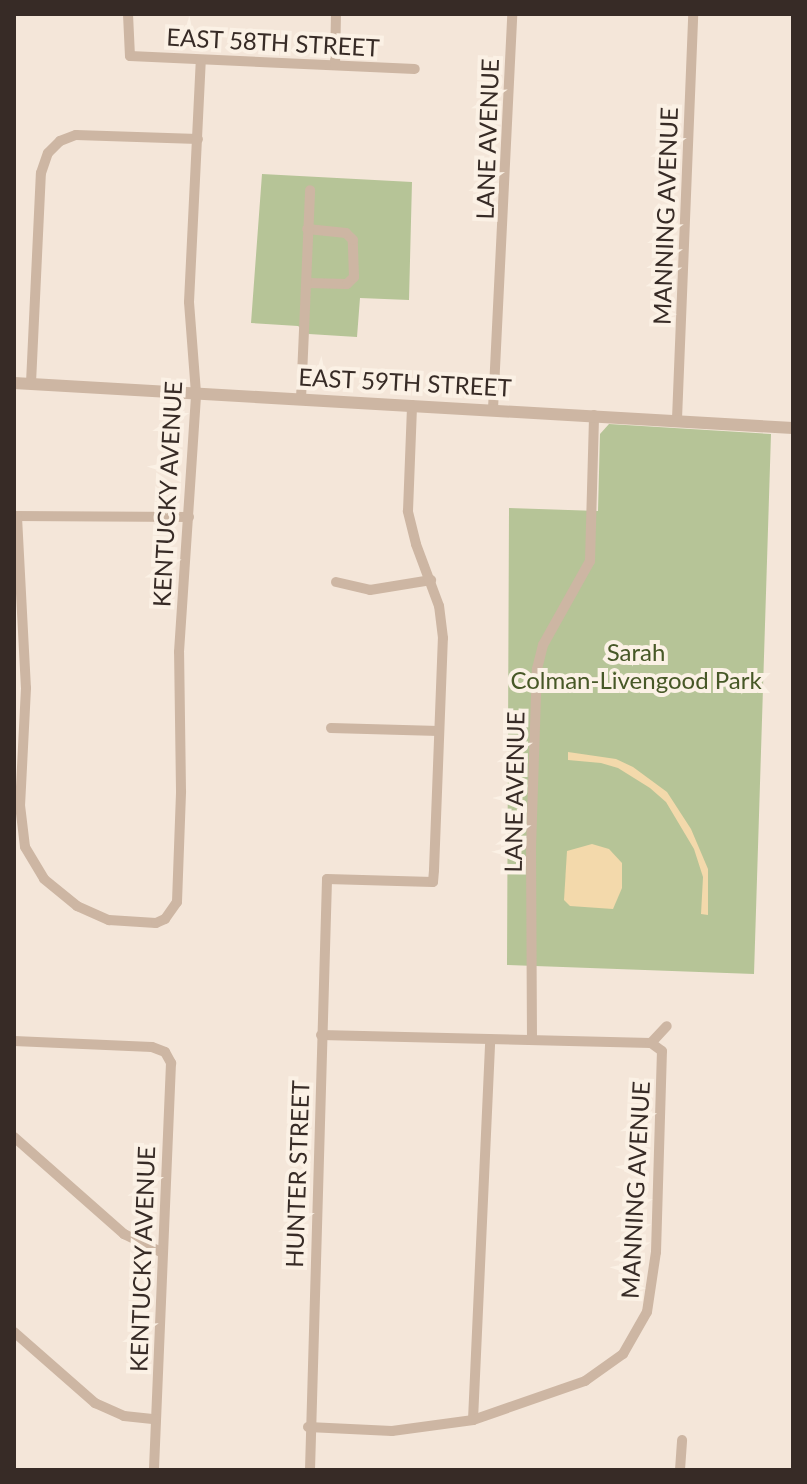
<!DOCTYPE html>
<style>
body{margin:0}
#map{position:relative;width:807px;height:1484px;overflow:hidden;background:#f4e6d9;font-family:Lato,sans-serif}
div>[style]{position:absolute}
.green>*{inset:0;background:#b6c497}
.sand>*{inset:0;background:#f3d9ab}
.minor>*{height:10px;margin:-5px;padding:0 5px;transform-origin:5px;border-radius:5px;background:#cdb6a3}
.tertiary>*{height:12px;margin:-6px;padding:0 6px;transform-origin:6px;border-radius:6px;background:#cdb6a3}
span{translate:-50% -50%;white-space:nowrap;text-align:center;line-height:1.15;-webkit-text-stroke:8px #fbf1e5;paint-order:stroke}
.street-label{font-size:24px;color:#372b26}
.park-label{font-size:24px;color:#475827}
.frame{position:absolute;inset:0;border:16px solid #372b26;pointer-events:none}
</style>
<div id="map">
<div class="green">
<div style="clip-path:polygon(262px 174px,412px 182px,409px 300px,360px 298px,357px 337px,309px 334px,298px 326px,251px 323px)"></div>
<div style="clip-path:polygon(609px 424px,771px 434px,754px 974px,507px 965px,509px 508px,598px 511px,600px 434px)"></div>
</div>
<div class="sand">
<div style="clip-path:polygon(568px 752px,616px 759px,633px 767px,667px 792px,691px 829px,708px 869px,708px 915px,701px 914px,703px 877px,694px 849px,666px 802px,650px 788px,618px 768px,601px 763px,568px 760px)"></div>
<div style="clip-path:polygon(592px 844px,609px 849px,622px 863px,622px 888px,613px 909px,570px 906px,564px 900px,567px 851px)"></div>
</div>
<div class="minor">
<div style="left:128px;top:14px;width:42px;rotate:87.3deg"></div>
<div style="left:130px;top:56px;width:285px;rotate:2.6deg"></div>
<div style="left:335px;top:65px;width:51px;rotate:-88.9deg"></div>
<div style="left:307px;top:283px;width:40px;rotate:1.4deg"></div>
<div style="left:347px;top:284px;width:10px;rotate:-45deg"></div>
<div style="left:354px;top:277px;width:37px;rotate:-92deg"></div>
<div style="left:353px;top:240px;width:10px;rotate:-135deg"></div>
<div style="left:346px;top:233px;width:39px;rotate:-174deg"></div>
<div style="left:31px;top:383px;width:210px;rotate:-87.3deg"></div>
<div style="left:41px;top:173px;width:21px;rotate:-71deg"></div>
<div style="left:48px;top:153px;width:17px;rotate:-45deg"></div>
<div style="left:60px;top:141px;width:17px;rotate:-21deg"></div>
<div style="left:76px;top:135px;width:122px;rotate:1.9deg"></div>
<div style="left:301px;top:399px;width:209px;rotate:-87.5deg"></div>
<div style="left:493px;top:409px;width:395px;rotate:-87.2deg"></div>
<div style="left:677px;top:419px;width:405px;rotate:-87.7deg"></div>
<div style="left:14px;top:516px;width:175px;rotate:0.3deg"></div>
<div style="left:17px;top:517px;width:171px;rotate:87deg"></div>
<div style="left:26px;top:688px;width:117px;rotate:92.9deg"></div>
<div style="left:20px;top:805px;width:42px;rotate:83.2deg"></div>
<div style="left:25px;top:847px;width:37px;rotate:59deg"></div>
<div style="left:44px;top:879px;width:43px;rotate:39.3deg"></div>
<div style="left:77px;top:906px;width:35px;rotate:24deg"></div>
<div style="left:109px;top:920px;width:47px;rotate:3.7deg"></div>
<div style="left:156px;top:923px;width:10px;rotate:-24deg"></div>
<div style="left:165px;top:919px;width:21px;rotate:-55deg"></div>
<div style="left:177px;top:902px;width:111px;rotate:-87.9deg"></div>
<div style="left:181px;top:791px;width:139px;rotate:-90.8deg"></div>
<div style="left:179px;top:652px;width:260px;rotate:-86.2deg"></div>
<div style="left:196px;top:393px;width:91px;rotate:-94.4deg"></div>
<div style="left:189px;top:302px;width:242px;rotate:-87.2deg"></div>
<div style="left:336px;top:582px;width:35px;rotate:13deg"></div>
<div style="left:370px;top:590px;width:62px;rotate:-9.3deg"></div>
<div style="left:331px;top:728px;width:108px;rotate:1.6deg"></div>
<div style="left:321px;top:1035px;width:330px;rotate:1.4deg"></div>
<div style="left:651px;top:1043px;width:23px;rotate:-47deg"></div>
<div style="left:532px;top:1040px;width:193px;rotate:-90.3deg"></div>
<div style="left:531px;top:847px;width:178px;rotate:-88.1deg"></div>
<div style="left:537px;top:669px;width:25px;rotate:-76deg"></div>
<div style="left:543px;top:645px;width:96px;rotate:-60.8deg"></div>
<div style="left:590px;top:561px;width:146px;rotate:-88.4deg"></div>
<div style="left:14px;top:1041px;width:138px;rotate:2.5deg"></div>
<div style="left:152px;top:1047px;width:14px;rotate:21deg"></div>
<div style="left:165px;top:1052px;width:13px;rotate:61deg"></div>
<div style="left:171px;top:1063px;width:407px;rotate:92.4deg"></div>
<div style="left:14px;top:1137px;width:147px;rotate:41.4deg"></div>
<div style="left:124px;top:1234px;width:41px;rotate:25.9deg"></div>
<div style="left:14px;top:1332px;width:108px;rotate:41.2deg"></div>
<div style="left:95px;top:1403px;width:32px;rotate:24deg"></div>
<div style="left:124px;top:1416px;width:31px;rotate:6deg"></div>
<div style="left:473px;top:1420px;width:381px;rotate:-87.4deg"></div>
<div style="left:308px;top:1427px;width:84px;rotate:2.7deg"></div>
<div style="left:392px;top:1431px;width:82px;rotate:-7.7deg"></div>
<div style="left:473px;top:1420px;width:119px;rotate:-19.2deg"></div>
<div style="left:585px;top:1381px;width:47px;rotate:-35.4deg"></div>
<div style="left:623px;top:1354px;width:48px;rotate:-60.3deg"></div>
<div style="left:647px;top:1312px;width:61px;rotate:-81.5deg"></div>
<div style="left:656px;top:1252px;width:201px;rotate:-88.3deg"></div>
<div style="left:662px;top:1051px;width:14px;rotate:-144deg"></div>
<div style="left:310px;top:1470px;width:591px;rotate:-88.35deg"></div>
<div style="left:327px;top:879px;width:106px;rotate:1.6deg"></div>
<div style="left:433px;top:882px;width:12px;rotate:-85deg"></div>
<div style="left:434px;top:870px;width:232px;rotate:-87.8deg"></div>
<div style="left:443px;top:638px;width:32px;rotate:-97deg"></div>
<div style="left:439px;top:606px;width:66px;rotate:-110.4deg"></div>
<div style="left:416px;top:544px;width:34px;rotate:-104deg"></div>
<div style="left:408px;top:511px;width:106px;rotate:-87.8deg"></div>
<div style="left:680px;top:1470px;width:30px;rotate:-86deg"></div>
</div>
<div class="tertiary">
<div style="left:14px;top:383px;width:780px;rotate:3.31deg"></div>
</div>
<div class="street-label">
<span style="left:273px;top:42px;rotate:3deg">EAST 58TH STREET</span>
<span style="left:487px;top:139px;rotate:-88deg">LANE AVENUE</span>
<span style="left:665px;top:216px;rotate:-88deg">MANNING AVENUE</span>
<span style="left:405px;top:382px;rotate:3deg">EAST 59TH STREET</span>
<span style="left:167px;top:494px;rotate:-87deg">KENTUCKY AVENUE</span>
<span style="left:514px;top:792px;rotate:-89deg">LANE AVENUE</span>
<span style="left:297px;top:1174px;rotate:-88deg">HUNTER STREET</span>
<span style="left:635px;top:1190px;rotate:-87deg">MANNING AVENUE</span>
<span style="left:142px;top:1259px;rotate:-88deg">KENTUCKY AVENUE</span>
</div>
<div class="park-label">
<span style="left:636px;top:666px">Sarah<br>Colman-Livengood Park</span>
</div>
<div class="frame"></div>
</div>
